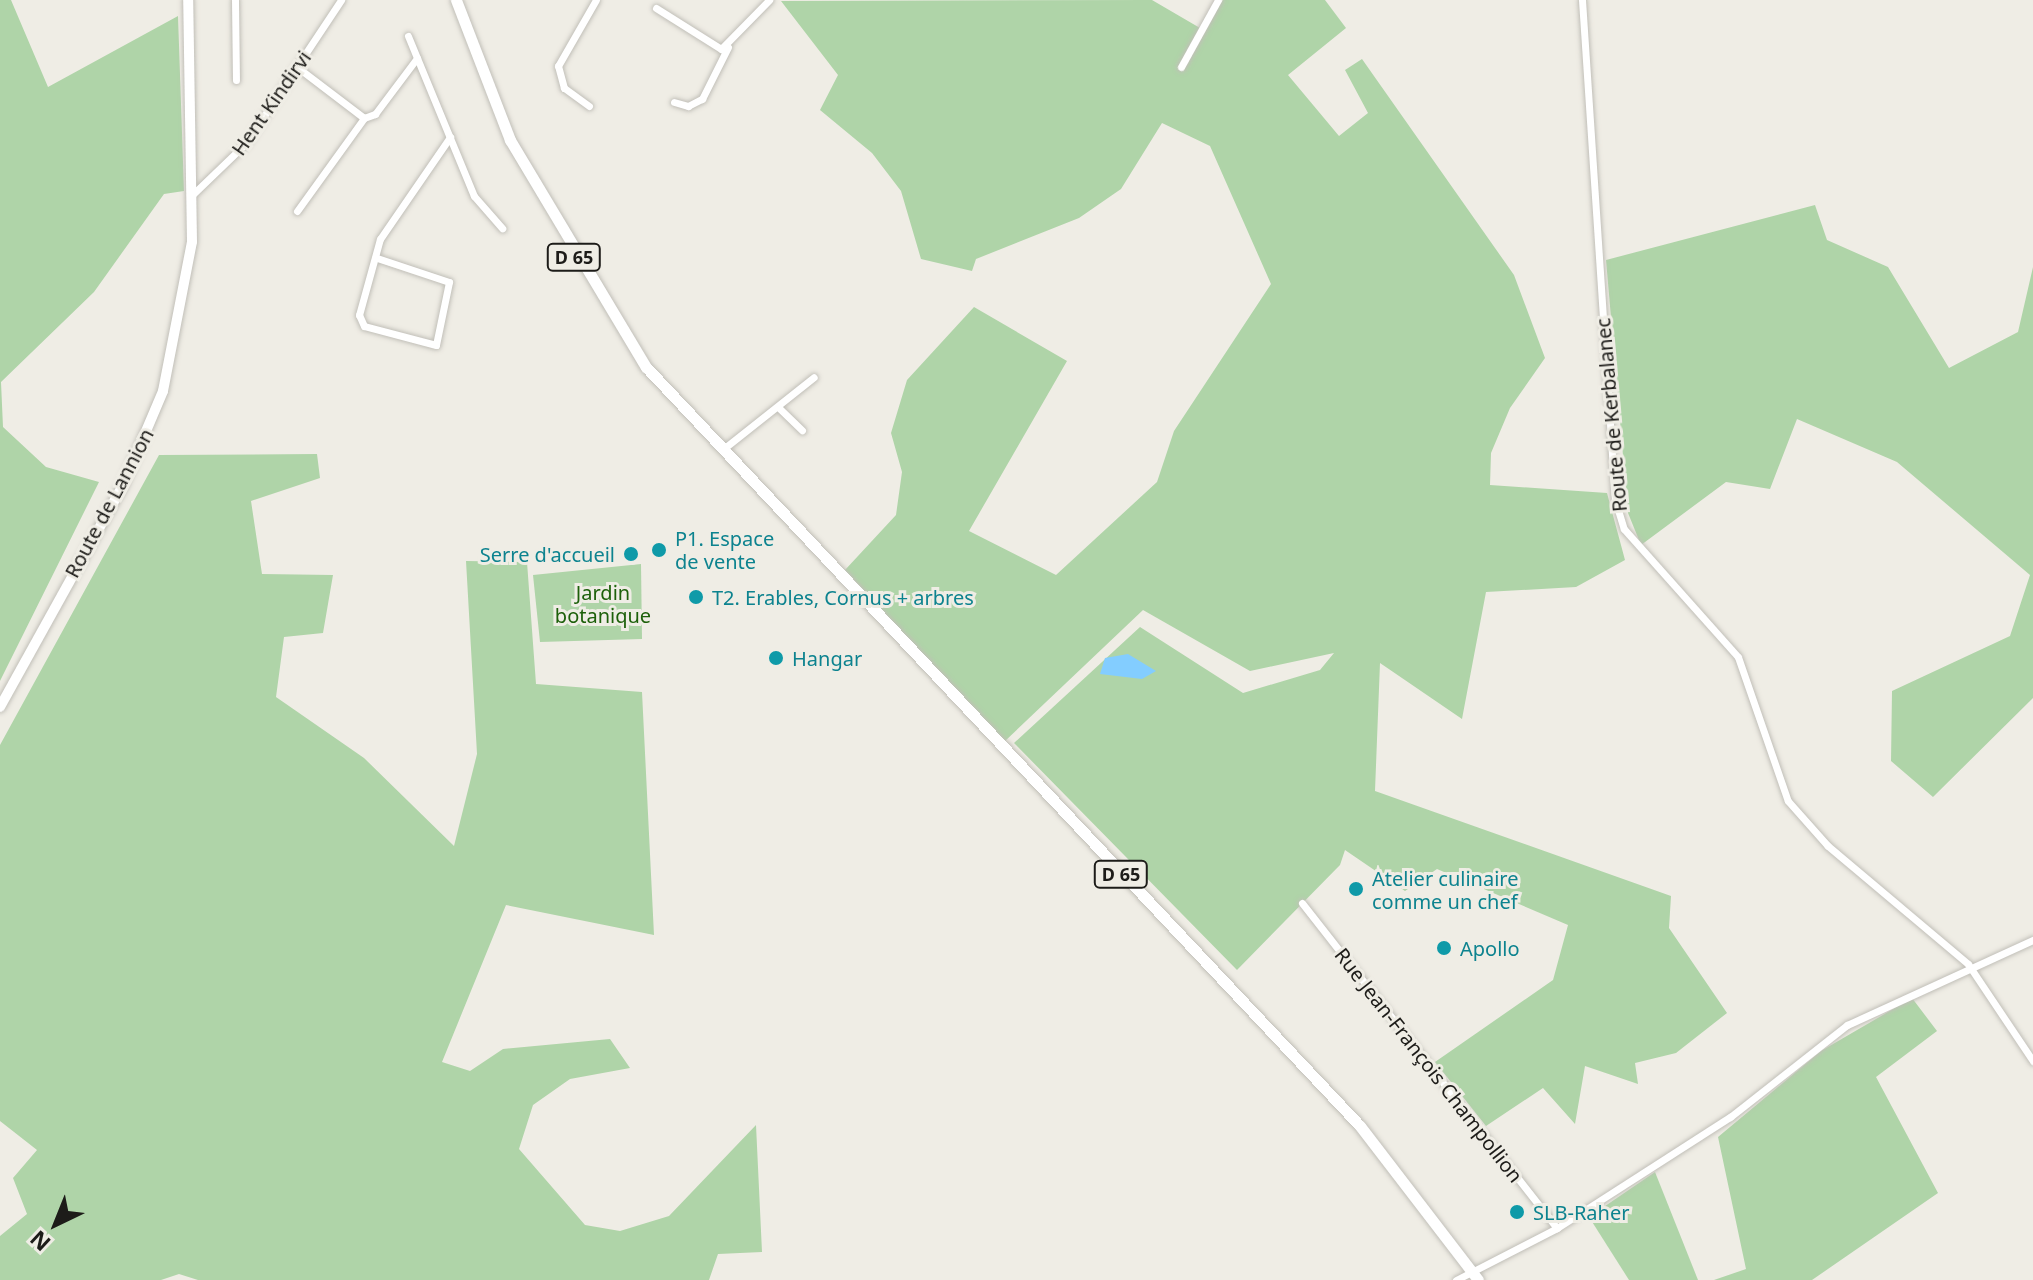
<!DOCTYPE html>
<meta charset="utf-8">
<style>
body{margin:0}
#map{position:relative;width:2033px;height:1280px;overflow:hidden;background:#efede5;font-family:"Noto Sans",sans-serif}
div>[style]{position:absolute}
.green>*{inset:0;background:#afd4a8}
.water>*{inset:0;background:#83cdff}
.roads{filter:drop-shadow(0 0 2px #c1bfb8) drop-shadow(0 0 2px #c1bfb8)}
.street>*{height:7px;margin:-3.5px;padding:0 3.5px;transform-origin:3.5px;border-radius:3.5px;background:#fff}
.secondary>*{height:10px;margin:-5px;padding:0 5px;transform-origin:5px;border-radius:5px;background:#fff}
.primary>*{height:11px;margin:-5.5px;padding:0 5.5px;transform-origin:5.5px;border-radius:5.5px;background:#fff}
.dots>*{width:22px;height:22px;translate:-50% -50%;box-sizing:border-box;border:4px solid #efede5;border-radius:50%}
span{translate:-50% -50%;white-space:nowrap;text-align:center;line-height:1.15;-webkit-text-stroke:6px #efede5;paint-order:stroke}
.shield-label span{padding:2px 6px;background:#efede5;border:2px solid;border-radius:6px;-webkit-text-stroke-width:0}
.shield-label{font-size:18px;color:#1d1c19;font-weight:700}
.street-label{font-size:20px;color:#1d1c19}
.culture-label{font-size:20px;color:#0d838f}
.left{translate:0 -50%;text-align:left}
.right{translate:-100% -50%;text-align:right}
.park-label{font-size:20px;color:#1d600a}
.north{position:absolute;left:16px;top:1184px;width:80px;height:80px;-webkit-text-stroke:6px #efede5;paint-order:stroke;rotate:223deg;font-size:22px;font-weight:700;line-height:32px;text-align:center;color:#1d1c19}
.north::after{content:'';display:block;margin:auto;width:28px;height:36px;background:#1d1c19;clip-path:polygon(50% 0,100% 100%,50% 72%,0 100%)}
</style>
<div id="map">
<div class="green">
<div style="clip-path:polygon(0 0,11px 0,48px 87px,178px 16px,184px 191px,164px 194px,94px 292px,1px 382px,3px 427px,46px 467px,99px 482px,0 681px)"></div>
<div style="clip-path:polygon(1152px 0,1200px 28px,1216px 0,1325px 0,1346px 28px,1288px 75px,1339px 136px,1368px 113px,1345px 70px,1362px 59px,1514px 275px,1545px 358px,1510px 408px,1491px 453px,1490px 485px,1607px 493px,1625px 560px,1576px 587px,1486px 592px,1462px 719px,1380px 663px,1375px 791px,1671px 896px,1669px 928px,1727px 1013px,1676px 1053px,1635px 1063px,1638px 1084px,1585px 1066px,1575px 1124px,1543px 1088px,1486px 1126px,1435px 1062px,1553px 980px,1568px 925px,1437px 869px,1405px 891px,1345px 850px,1340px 865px,1237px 970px,1014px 743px,1140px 627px,1243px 693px,1320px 670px,1334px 653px,1250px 671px,1143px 610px,1004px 742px,845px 570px,896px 515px,902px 472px,891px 433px,907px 380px,974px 307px,1067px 361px,969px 531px,1056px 575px,1157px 482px,1174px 431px,1271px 284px,1210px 146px,1162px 123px,1121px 189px,1079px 218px,976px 259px,972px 271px,921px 259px,901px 191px,872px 153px,820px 110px,838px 75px,781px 1px)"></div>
<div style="clip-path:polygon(1815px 205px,1827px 240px,1888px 267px,1949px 368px,2018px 332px,2033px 267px,2033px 698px,1933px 797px,1891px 761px,1892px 691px,2010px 636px,2030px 575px,1897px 462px,1797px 419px,1770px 489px,1726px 482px,1641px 545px,1628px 513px,1606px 260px)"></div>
<div style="clip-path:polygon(317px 454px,320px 478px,251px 501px,262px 574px,333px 575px,323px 633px,284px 637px,276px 697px,364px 758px,454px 846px,477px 754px,466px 561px,527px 562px,536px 684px,642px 692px,654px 935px,506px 905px,442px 1062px,470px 1071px,503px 1049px,610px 1039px,630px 1068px,570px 1079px,533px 1105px,519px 1149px,585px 1225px,620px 1231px,669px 1216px,756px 1125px,762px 1252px,718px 1254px,709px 1280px,198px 1280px,179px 1274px,161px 1280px,0 1280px,0 1236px,27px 1214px,13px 1178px,37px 1150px,0 1121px,0 745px,159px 455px)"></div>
<div style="clip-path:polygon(641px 564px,642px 639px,540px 642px,533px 575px)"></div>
<div style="clip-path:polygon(1912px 998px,1937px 1031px,1876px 1077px,1938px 1193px,1812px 1280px,1714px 1280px,1746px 1269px,1718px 1137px,1821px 1051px)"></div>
<div style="clip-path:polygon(1655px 1172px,1698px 1280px,1629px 1280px,1589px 1217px)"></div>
</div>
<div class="water">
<div style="clip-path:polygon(1128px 654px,1156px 671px,1142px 679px,1100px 674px,1105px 658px)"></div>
</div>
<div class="roads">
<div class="street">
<div style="left:235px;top:0;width:80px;rotate:89.3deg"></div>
<div style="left:1582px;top:0;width:501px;rotate:86.22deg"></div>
<div style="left:1615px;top:500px;width:30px;rotate:73deg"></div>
<div style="left:1624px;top:529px;width:171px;rotate:48.3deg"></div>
<div style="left:1738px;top:657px;width:152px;rotate:70.9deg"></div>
<div style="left:1788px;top:801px;width:60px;rotate:48.4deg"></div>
<div style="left:1828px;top:846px;width:183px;rotate:40.1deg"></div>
<div style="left:1968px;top:964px;width:117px;rotate:56.2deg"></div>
<div style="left:656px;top:8px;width:77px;rotate:32.2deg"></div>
<div style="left:721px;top:49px;width:69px;rotate:-45.6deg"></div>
<div style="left:408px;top:36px;width:173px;rotate:67.6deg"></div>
<div style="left:474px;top:196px;width:43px;rotate:48.8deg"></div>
<div style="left:297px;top:67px;width:84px;rotate:37.3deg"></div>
<div style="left:1181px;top:67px;width:77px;rotate:-61.1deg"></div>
<div style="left:674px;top:102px;width:15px;rotate:16deg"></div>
<div style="left:688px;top:106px;width:16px;rotate:-27deg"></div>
<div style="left:702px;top:99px;width:58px;rotate:-63.4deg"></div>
<div style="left:589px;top:106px;width:31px;rotate:-144deg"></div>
<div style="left:564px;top:88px;width:23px;rotate:-105deg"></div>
<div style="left:558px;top:66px;width:76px;rotate:-60.1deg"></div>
<div style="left:364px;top:118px;width:12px;rotate:-20deg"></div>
<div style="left:375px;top:114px;width:70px;rotate:-53.1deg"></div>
<div style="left:191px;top:196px;width:76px;rotate:-43.9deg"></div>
<div style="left:246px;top:143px;width:172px;rotate:-56.4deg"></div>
<div style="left:297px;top:211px;width:115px;rotate:-54.2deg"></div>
<div style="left:377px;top:258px;width:76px;rotate:18.4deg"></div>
<div style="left:449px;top:282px;width:64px;rotate:101.7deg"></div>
<div style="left:436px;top:345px;width:74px;rotate:-165.2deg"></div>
<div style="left:364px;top:326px;width:12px;rotate:-114deg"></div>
<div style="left:359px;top:315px;width:79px;rotate:-74.6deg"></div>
<div style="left:380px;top:239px;width:124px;rotate:-55.5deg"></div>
<div style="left:779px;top:408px;width:32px;rotate:44deg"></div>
<div style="left:722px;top:450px;width:117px;rotate:-38.4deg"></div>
<div style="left:1302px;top:903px;width:413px;rotate:51.9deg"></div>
<div style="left:1456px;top:1280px;width:114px;rotate:-27.2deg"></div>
<div style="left:1557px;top:1228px;width:206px;rotate:-32.7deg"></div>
<div style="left:1730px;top:1117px;width:149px;rotate:-38.2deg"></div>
<div style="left:1847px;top:1025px;width:205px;rotate:-24.6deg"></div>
</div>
<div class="secondary">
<div style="left:0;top:707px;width:256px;rotate:-61deg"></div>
<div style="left:124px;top:483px;width:100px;rotate:-67deg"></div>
<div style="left:163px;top:391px;width:152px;rotate:-79deg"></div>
<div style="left:192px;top:242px;width:242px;rotate:-90.9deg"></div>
</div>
<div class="primary">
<div style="left:456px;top:0;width:150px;rotate:68.9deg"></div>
<div style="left:510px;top:140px;width:265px;rotate:59.1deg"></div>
<div style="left:646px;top:367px;width:1042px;rotate:46.75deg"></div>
<div style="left:1360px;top:1126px;width:194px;rotate:52.5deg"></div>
</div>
</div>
<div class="dots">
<div style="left:659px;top:550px;background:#0f9aa8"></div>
<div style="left:631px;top:554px;background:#0f9aa8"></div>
<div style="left:696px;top:597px;background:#0f9aa8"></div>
<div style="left:776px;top:658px;background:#0f9aa8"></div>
<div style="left:1356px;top:889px;background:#0f9aa8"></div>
<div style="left:1444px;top:948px;background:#0f9aa8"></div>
<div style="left:1517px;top:1212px;background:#0f9aa8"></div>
</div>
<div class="shield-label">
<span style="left:574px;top:257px">D 65</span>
<span style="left:1121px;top:874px">D 65</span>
</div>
<div class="street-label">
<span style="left:271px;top:103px;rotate:-55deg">Hent Kindirvi</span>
<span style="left:1611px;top:415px;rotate:-95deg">Route de Kerbalanec</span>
<span style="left:109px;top:503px;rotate:-62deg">Route de Lannion</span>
<span style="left:1429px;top:1065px;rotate:52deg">Rue Jean-François Champollion</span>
</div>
<div class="culture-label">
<span class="left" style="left:675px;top:550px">P1. Espace<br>de vente</span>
<span class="right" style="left:615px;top:554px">Serre d'accueil</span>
<span class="left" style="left:712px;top:597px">T2. Erables, Cornus + arbres</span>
<span class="left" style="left:792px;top:658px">Hangar</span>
<span class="left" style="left:1372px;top:890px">Atelier culinaire<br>comme un chef</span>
<span class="left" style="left:1460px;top:948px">Apollo</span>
<span class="left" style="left:1533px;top:1212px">SLB-Raher</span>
</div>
<div class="park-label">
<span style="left:603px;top:604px">Jardin<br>botanique</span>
</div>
<div class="north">N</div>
</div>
